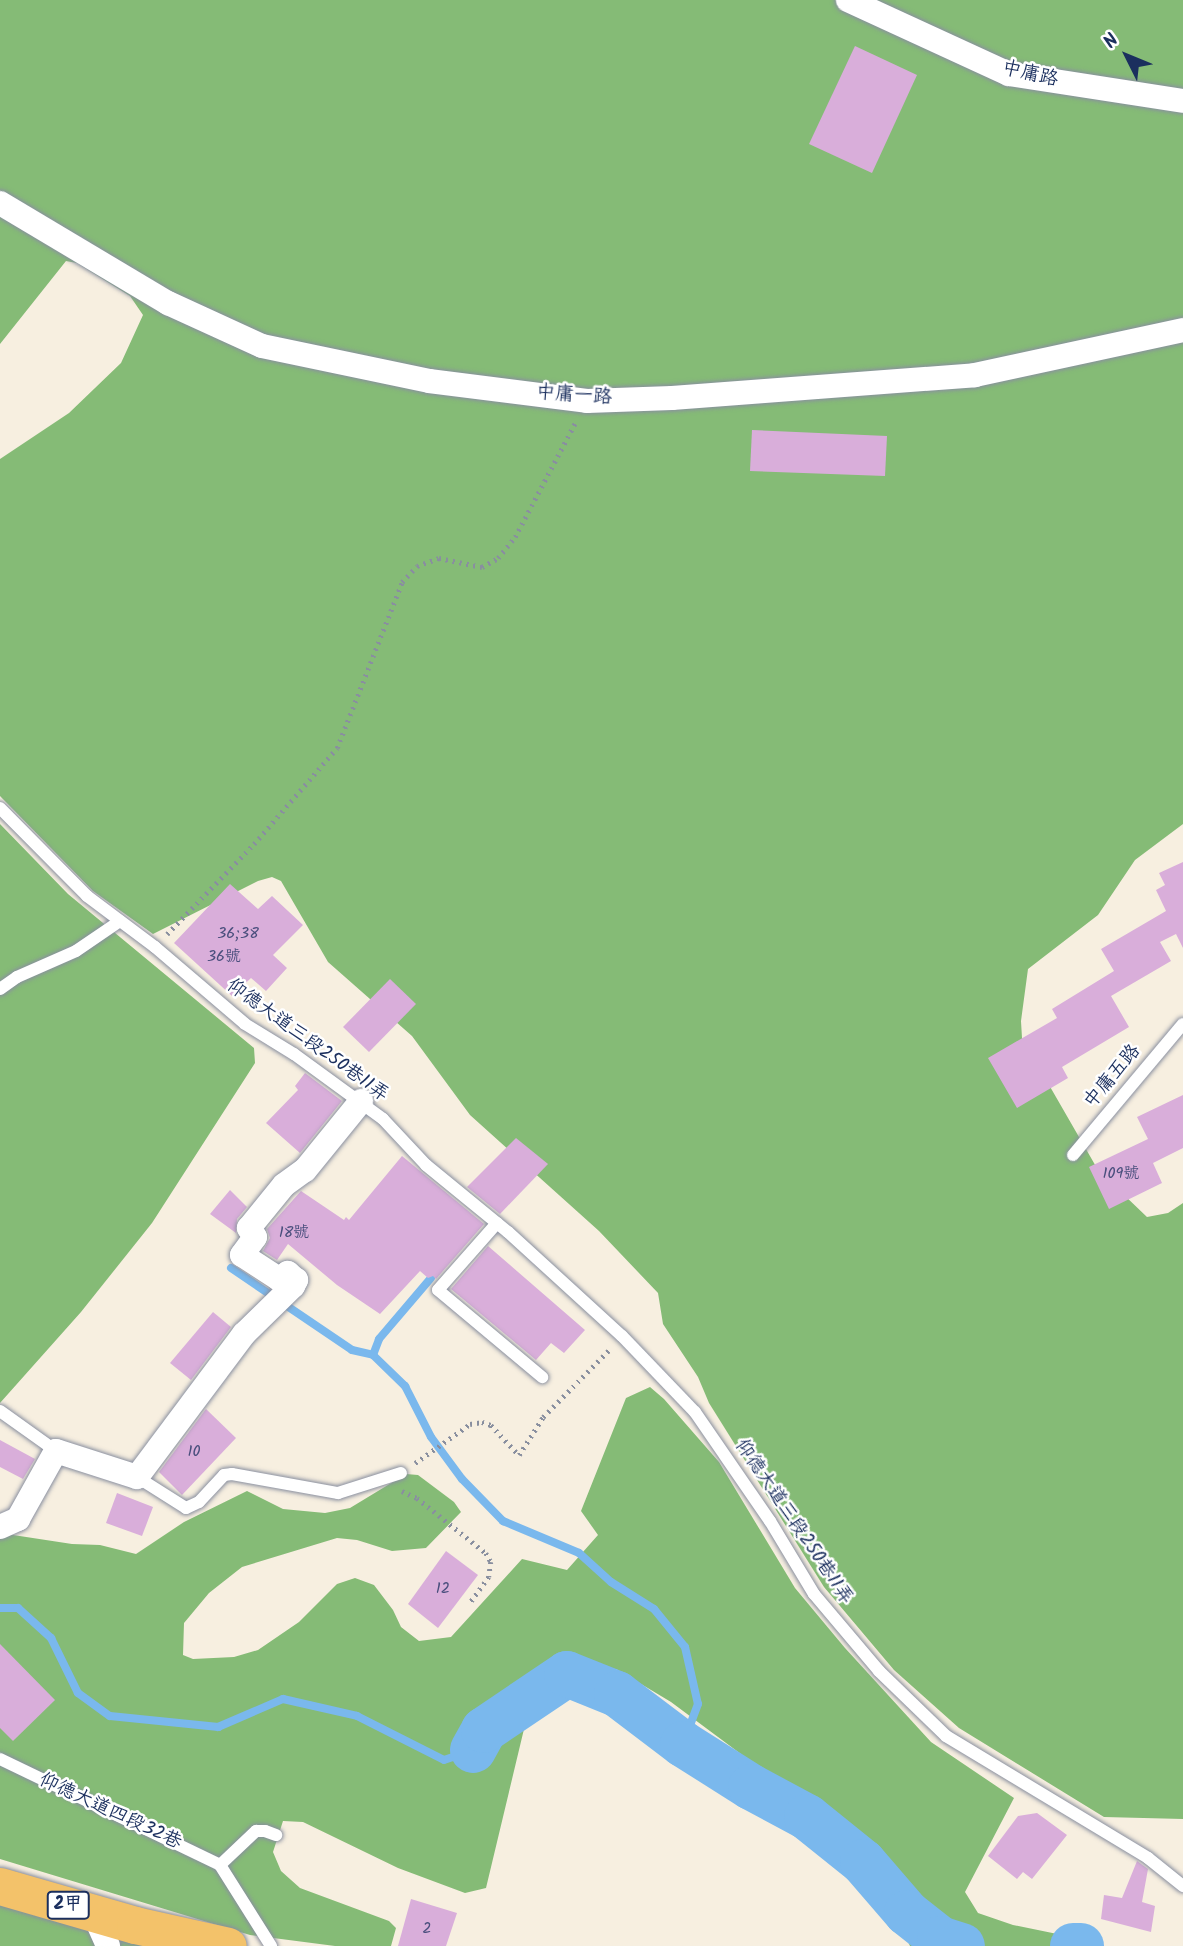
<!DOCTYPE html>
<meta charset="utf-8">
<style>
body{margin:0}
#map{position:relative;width:1183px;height:1946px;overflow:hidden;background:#f7efe0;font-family:Kalam,"LXGW WenKai TC",sans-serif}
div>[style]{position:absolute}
.forest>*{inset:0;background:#85bb76}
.stream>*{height:8px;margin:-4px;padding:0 4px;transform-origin:4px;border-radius:4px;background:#7ab8ed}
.river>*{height:46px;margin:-23px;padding:0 23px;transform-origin:23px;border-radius:23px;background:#7ab8ed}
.building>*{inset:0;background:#d9aeda}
.path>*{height:4.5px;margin-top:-2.25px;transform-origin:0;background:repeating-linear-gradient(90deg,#898f9f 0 2px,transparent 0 7px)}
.roads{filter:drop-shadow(0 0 2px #898f9f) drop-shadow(0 0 2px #898f9f)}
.service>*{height:12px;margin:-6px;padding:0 6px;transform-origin:6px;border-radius:6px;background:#fff}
.minor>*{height:24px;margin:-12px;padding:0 12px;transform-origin:12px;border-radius:12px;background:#fff}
.primary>*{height:37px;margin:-18.5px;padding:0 18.5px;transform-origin:18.5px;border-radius:18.5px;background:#f3c26a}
span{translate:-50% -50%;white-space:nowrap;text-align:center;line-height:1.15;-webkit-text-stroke:5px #fff;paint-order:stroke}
.number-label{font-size:16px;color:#4a4f7d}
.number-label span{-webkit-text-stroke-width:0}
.shield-label span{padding:2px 5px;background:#fff;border:2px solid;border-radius:5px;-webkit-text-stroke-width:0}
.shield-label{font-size:18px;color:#1b2f5e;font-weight:700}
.street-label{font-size:19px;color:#1b2f5e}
.north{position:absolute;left:1092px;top:21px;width:70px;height:70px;-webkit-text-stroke:5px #fff;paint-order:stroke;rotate:313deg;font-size:19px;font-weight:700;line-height:28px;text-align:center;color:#1b2f5e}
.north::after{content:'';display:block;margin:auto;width:24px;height:32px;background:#1b2f5e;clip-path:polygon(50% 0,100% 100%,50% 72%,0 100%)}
</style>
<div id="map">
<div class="forest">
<div style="clip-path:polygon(0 0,1183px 0,1183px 824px,1135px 860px,1098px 915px,1028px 969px,1021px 1021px,1022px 1038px,1098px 1170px,1147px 1217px,1168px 1213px,1183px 1203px,1183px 1819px,1104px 1817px,959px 1728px,894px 1670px,824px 1587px,709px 1403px,698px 1377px,663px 1324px,658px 1293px,599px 1231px,470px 1115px,412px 1036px,328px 962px,281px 881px,272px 877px,258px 881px,153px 934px,93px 891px,0 796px,0 459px,69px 413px,121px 363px,143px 315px,130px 296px,77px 263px,66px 261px,0 344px)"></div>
<div style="clip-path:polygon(0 824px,68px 894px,254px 1048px,255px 1063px,152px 1223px,81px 1312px,0 1403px)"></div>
<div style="clip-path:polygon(650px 1387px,664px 1399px,719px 1462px,795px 1588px,845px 1648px,931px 1742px,1014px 1798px,965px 1892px,978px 1913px,1013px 1925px,1067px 1936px,1077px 1946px,910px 1946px,902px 1929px,855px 1865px,792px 1792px,671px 1702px,616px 1669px,551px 1666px,530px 1704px,486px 1888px,465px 1893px,398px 1868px,303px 1822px,283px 1821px,273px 1852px,281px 1871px,300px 1888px,389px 1921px,396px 1928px,391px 1946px,335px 1946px,250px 1935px,0 1859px,0 1533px,72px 1544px,100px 1545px,136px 1554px,184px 1522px,247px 1491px,283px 1509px,325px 1513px,350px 1508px,406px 1474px,418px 1475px,454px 1502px,461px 1512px,426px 1548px,392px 1551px,357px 1540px,337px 1538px,242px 1567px,209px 1593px,184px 1623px,183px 1655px,193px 1659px,234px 1657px,258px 1650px,299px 1622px,337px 1584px,355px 1578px,374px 1585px,393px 1610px,401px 1627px,419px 1641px,451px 1637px,522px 1559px,567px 1570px,598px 1535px,581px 1511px,626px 1398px)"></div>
<div style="clip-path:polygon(0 1903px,154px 1946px,0 1946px)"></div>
</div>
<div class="stream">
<div style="left:231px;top:1268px;width:146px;rotate:34.1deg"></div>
<div style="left:352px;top:1350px;width:22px;rotate:13deg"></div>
<div style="left:373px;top:1355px;width:45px;rotate:44.1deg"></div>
<div style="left:405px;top:1386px;width:57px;rotate:63deg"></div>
<div style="left:431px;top:1437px;width:52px;rotate:53.6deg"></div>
<div style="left:462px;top:1479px;width:59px;rotate:45.7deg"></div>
<div style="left:503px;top:1521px;width:82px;rotate:22.8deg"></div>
<div style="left:579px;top:1553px;width:43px;rotate:42.2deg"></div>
<div style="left:611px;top:1582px;width:51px;rotate:32.1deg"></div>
<div style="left:654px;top:1609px;width:49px;rotate:50.8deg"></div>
<div style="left:685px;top:1647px;width:58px;rotate:77.2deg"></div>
<div style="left:698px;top:1704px;width:43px;rotate:110.6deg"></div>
<div style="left:373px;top:1355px;width:17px;rotate:-69deg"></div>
<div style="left:379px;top:1339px;width:80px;rotate:-49.6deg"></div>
<div style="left:0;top:1608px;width:18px"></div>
<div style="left:18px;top:1608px;width:45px;rotate:42.3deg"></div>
<div style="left:51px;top:1638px;width:61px;rotate:63.9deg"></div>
<div style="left:78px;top:1693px;width:39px;rotate:36deg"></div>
<div style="left:110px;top:1716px;width:109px;rotate:5.8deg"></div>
<div style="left:218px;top:1727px;width:71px;rotate:-23.3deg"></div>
<div style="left:283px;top:1699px;width:76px;rotate:12.9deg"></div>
<div style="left:357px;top:1716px;width:97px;rotate:26.8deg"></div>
<div style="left:444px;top:1760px;width:31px;rotate:-19deg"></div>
</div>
<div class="river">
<div style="left:473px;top:1750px;width:23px;rotate:-61deg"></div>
<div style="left:484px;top:1730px;width:100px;rotate:-34deg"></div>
<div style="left:567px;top:1674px;width:54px;rotate:21.8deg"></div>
<div style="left:617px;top:1694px;width:83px;rotate:37.1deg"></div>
<div style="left:683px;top:1744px;width:80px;rotate:32.3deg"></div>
<div style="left:751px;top:1787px;width:64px;rotate:28.2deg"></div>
<div style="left:807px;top:1817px;width:72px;rotate:38.8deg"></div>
<div style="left:863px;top:1862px;width:67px;rotate:49.2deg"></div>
<div style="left:907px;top:1913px;width:42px;rotate:38.2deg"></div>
<div style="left:940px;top:1939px;width:23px;rotate:18deg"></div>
<div style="left:1073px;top:1946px;width:8px"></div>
</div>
<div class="building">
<div style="clip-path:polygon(855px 46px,917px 75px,872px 173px,809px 144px)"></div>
<div style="clip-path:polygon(752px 430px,887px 436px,885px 476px,750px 471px)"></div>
<div style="clip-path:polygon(1183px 862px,1183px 948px,1176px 934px,1160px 942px,1171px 961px,1111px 996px,1129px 1027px,1062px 1067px,1068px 1078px,1017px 1108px,988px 1058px,1057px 1018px,1052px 1009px,1114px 971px,1101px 949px,1166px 911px,1156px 890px,1165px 885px,1159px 873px)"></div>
<div style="clip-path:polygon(230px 884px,258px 909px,272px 896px,303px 925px,273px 955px,287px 968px,266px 991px,251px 978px,232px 996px,174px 943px)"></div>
<div style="clip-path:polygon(390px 979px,416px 1004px,369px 1052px,343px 1027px)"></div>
<div style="clip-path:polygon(305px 1073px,342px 1101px,300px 1153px,266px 1123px,298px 1090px,295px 1086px)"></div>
<div style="clip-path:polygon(1183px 1095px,1183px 1148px,1153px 1163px,1162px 1183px,1109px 1209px,1089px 1167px,1148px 1139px,1137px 1117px)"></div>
<div style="clip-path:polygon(516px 1138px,548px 1164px,500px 1214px,467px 1187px)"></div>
<div style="clip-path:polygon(402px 1156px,484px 1224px,436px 1279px,433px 1276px,428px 1278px,420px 1271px,380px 1314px,337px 1285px,288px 1244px,277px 1260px,263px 1251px,270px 1238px,267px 1229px,301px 1191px,344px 1220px,346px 1217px,349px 1220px)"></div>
<div style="clip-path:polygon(230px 1190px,247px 1207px,237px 1219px,236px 1233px,210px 1214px)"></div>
<div style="clip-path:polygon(488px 1246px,585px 1330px,564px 1353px,551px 1343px,536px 1360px,451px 1289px)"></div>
<div style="clip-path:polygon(213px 1312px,231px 1327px,191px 1380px,170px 1363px)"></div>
<div style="clip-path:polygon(206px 1409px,236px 1438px,182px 1495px,159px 1472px)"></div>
<div style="clip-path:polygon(0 1440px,35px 1459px,23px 1479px,0 1467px)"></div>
<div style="clip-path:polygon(117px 1493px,153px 1507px,142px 1536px,106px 1523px)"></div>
<div style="clip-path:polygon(446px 1551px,478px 1575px,438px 1628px,408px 1604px)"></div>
<div style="clip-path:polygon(0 1644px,55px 1700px,13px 1741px,0 1728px)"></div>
<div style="clip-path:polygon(1037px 1813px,1067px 1835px,1032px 1879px,1023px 1872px,1017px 1879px,988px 1856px,1018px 1816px)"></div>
<div style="clip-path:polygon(1137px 1861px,1148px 1869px,1142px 1902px,1155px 1906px,1151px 1932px,1101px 1919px,1104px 1895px,1122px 1898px)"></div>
<div style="clip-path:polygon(411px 1899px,457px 1913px,446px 1946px,398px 1946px)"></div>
</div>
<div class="path">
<div style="left:167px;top:934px;width:125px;rotate:-46deg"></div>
<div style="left:254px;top:844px;width:127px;rotate:-49.2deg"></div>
<div style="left:337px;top:748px;width:178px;rotate:-68.6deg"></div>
<div style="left:402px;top:582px;width:22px;rotate:-47deg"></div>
<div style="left:417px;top:566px;width:23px;rotate:-20deg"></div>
<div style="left:439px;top:558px;width:44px;rotate:11.8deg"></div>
<div style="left:482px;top:567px;width:18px;rotate:-29deg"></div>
<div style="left:498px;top:558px;width:27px;rotate:-51deg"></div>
<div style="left:515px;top:537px;width:129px;rotate:-62.2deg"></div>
<div style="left:415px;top:1463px;width:67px;rotate:-35.3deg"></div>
<div style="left:470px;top:1424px;width:12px;rotate:-9deg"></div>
<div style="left:482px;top:1422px;width:9px;rotate:18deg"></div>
<div style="left:491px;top:1425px;width:41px;rotate:47deg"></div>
<div style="left:519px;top:1455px;width:45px;rotate:-57.7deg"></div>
<div style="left:543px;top:1417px;width:95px;rotate:-45.4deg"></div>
<div style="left:402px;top:1491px;width:17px;rotate:25deg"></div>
<div style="left:417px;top:1498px;width:88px;rotate:38.6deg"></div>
<div style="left:486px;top:1553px;width:10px;rotate:61deg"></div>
<div style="left:491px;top:1562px;width:15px;rotate:98deg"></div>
<div style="left:489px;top:1577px;width:31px;rotate:126deg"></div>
</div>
<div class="roads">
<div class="service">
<div style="left:0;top:808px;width:124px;rotate:45.3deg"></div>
<div style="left:87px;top:896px;width:85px;rotate:36.9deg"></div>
<div style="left:155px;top:947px;width:118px;rotate:40.5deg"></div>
<div style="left:245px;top:1024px;width:57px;rotate:31.5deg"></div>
<div style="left:294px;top:1054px;width:110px;rotate:36.1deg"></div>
<div style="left:383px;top:1119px;width:63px;rotate:46.9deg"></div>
<div style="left:426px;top:1165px;width:106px;rotate:39.3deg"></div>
<div style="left:508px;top:1232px;width:154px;rotate:42.4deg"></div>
<div style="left:622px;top:1336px;width:105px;rotate:46.2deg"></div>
<div style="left:695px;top:1412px;width:132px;rotate:55.5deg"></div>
<div style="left:770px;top:1521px;width:85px;rotate:58.9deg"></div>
<div style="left:814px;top:1594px;width:101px;rotate:49.8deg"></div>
<div style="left:879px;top:1671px;width:93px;rotate:44.1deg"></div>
<div style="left:946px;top:1736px;width:236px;rotate:31.1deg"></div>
<div style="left:1148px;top:1858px;width:45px;rotate:38.7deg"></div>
<div style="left:0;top:989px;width:21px;rotate:-35deg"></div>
<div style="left:17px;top:977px;width:64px;rotate:-23.8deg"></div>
<div style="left:76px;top:951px;width:53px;rotate:-34.3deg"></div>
<div style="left:1073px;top:1155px;width:171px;rotate:-50deg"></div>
<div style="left:497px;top:1223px;width:89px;rotate:131.4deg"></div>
<div style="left:438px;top:1290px;width:136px;rotate:39.9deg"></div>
<div style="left:0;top:1411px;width:69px;rotate:35.5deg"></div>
<div style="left:137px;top:1477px;width:58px;rotate:32.3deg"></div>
<div style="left:186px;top:1508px;width:14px;rotate:-25deg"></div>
<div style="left:199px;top:1502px;width:37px;rotate:-47deg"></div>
<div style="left:224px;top:1475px;width:8px;rotate:-7deg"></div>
<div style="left:232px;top:1474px;width:108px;rotate:10.2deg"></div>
<div style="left:338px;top:1493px;width:66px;rotate:-17.6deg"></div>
<div style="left:0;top:1759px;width:244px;rotate:25.7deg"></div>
<div style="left:220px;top:1865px;width:96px;rotate:57.8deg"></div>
<div style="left:220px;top:1865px;width:50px;rotate:-43.4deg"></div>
<div style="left:256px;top:1831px;width:9px"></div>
<div style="left:265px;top:1831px;width:12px;rotate:20deg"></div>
</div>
<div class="minor">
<div style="left:848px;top:0;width:177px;rotate:24.7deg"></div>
<div style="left:1009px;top:74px;width:176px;rotate:8.8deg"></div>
<div style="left:0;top:203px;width:196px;rotate:30.8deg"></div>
<div style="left:168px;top:303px;width:103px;rotate:24.6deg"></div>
<div style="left:262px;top:346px;width:171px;rotate:11.8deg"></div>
<div style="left:429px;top:381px;width:159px;rotate:7.2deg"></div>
<div style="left:587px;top:401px;width:85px;rotate:-2deg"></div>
<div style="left:672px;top:398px;width:304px;rotate:-4.3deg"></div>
<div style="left:975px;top:375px;width:213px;rotate:-12.2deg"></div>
<div style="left:0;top:1527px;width:20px;rotate:-24deg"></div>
<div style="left:18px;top:1519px;width:78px;rotate:-60.8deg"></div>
<div style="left:56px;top:1451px;width:85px;rotate:17.8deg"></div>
<div style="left:137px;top:1477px;width:179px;rotate:-53.2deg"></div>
<div style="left:244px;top:1334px;width:69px;rotate:-44.4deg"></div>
<div style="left:293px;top:1286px;width:7px;rotate:-63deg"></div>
<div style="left:296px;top:1280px;width:11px;rotate:-139deg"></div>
<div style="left:288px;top:1273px;width:11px;rotate:146deg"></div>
<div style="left:279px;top:1279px;width:44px;rotate:-147deg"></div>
<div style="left:242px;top:1255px;width:22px;rotate:-54deg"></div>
<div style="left:255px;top:1237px;width:11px;rotate:-124deg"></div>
<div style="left:249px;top:1228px;width:55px;rotate:-50.9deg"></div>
<div style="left:284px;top:1185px;width:26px;rotate:-36deg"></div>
<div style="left:305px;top:1170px;width:89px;rotate:-50.9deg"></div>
<div style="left:93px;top:1912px;width:37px;rotate:66deg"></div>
</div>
<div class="primary">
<div style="left:0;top:1886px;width:141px;rotate:16.1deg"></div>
<div style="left:135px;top:1925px;width:95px;rotate:12.7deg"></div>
</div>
</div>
<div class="number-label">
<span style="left:238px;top:934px">36;38</span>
<span style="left:224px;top:957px">36號</span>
<span style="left:1121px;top:1174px">109號</span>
<span style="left:294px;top:1233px">18號</span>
<span style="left:194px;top:1452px">10</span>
<span style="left:443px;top:1589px">12</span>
<span style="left:427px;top:1929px">2</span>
</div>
<div class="shield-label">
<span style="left:68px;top:1905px">2甲</span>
</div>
<div class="street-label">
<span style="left:1030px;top:75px;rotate:13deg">中庸路</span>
<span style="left:574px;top:396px;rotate:4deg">中庸一路</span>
<span style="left:307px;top:1041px;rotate:36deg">仰德大道三段250巷11弄</span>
<span style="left:1113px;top:1077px;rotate:-50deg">中庸五路</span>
<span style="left:793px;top:1522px;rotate:56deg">仰德大道三段250巷11弄</span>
<span style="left:110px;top:1812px;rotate:25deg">仰德大道四段32巷</span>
</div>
<div class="north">N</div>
</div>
